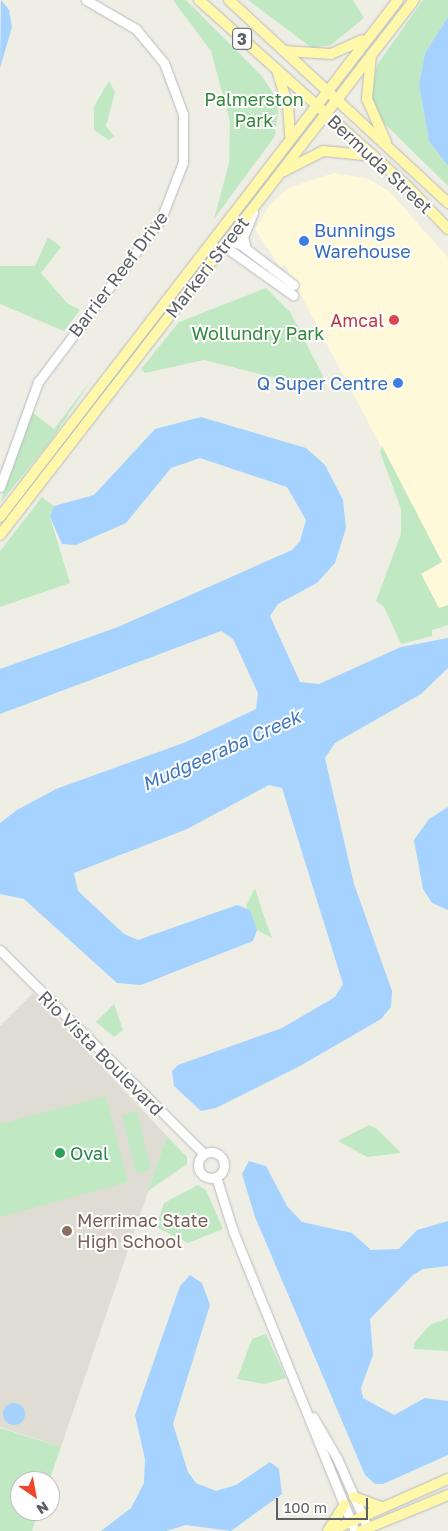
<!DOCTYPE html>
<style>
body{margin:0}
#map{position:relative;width:448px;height:1531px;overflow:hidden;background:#efeee5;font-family:"Golos Text",sans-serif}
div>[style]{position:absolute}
.commercial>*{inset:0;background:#fff9da}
.education>*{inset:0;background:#dfddd3}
.green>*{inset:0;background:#c0e8c3}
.water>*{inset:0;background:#a5d2ff}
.round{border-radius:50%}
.roads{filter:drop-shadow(0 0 1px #b7babf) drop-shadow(0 0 1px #b7babf)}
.minor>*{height:9px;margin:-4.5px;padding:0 4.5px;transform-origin:4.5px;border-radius:4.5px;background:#fff}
.minor>.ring{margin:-4.5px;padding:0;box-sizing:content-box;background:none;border:9px solid #fff;border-radius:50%}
.major>*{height:10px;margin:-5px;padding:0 5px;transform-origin:5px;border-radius:5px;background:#fff7aa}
.dots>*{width:14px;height:14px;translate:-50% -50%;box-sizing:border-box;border:2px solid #fff;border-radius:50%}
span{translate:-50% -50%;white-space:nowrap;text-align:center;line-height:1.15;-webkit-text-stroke:4px #fff;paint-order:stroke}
.shield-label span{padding:1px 4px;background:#fff;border:1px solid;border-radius:4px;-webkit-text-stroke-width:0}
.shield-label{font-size:16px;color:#5c6066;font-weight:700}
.park-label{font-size:18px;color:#32873c}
.street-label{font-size:18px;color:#5c6066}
.shop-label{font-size:18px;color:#366cbe}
.left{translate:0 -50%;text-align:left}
.right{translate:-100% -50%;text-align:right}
.health-label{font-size:18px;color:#be3a42}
.leisure-label{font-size:18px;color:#27864d}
.education-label{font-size:18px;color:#785e54}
.water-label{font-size:19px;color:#4076be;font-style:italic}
.north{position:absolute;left:10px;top:1471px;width:50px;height:50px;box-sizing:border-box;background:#fff;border:1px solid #bebfc2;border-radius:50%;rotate:147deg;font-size:14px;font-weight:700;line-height:20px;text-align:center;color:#5c6066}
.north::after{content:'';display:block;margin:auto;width:18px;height:22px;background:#ee482c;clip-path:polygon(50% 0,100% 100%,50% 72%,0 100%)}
.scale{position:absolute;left:276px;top:1498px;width:92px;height:22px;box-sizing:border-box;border:2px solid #5c6066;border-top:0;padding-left:6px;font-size:15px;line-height:18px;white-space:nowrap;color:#5c6066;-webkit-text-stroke:4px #fff;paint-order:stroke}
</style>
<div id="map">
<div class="commercial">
<div style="clip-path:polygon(334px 173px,369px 179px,390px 192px,448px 258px,448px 605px,439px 609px,421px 573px,442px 562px,285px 265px,280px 267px,255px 229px,269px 206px,288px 188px)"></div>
</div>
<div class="education">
<div style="clip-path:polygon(33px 993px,167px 1136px,61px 1447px,0 1427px,0 1026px)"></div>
</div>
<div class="green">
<div style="clip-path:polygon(173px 0,186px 0,261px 75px,279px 102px,275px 136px,214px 219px,229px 163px,230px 122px,211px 51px)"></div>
<div style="clip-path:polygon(248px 0,353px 0,364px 18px,331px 45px,312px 48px)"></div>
<div style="clip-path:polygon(423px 0,448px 0,448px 17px,425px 53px,419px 85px,429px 141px,448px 166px,448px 186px,382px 121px,371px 97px,377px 65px)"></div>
<div style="clip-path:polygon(109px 81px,115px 92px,106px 126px,114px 136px,109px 140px,94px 130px,94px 106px)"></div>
<div style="clip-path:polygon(48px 237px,61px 247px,41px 273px,67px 303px,80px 310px,64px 331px,0 304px,0 266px,35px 266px)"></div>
<div style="clip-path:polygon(266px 288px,290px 312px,323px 376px,325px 390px,204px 360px,145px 373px,141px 369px,179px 322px)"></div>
<div style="clip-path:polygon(92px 379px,50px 442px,0 503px,32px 412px,54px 429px)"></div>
<div style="clip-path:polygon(382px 446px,442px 562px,421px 574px,439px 608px,448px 605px,448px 625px,432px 630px,432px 636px,401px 644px,384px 607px,376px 601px,401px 534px,401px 509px,380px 452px)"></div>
<div style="clip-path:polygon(42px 497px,54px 506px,50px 517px,70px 583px,0 607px,0 551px)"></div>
<div style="clip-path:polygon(255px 888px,263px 914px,272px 938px,257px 930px,246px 906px)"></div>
<div style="clip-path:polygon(114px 1004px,123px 1030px,114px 1037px,96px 1022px)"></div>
<div style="clip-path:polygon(106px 1096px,128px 1182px,0 1217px,0 1124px)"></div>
<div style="clip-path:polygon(137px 1111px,151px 1170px,136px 1173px,122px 1115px)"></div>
<div style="clip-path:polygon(369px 1125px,377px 1129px,401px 1153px,367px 1157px,338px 1141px)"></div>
<div style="clip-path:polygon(167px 1136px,187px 1157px,187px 1164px,148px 1191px)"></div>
<div style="clip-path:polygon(198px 1185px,206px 1190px,223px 1229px,188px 1243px,156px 1227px,164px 1203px)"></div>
<div style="clip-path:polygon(448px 1318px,448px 1351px,414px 1349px,414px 1343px,430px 1325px)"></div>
<div style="clip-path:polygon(266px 1334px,286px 1378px,264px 1384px,237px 1379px,252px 1339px)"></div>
<div style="clip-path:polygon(0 1428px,61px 1447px,49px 1481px,20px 1481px,20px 1511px,39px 1511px,32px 1531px,0 1531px)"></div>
</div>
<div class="water">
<div style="clip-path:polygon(1px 0,9px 10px,12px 27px,0 68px)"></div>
<div style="clip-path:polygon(448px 17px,448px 166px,429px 141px,419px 85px,425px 53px)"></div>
<div style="clip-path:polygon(201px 417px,306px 448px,325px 465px,343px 500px,346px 528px,335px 563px,317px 583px,278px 604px,270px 616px,300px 682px,319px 684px,401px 647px,448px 638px,448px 668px,421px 694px,335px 743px,325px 758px,354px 884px,392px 991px,391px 1007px,381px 1019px,300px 1066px,216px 1108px,201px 1111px,174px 1086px,172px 1071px,178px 1065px,282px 1028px,335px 997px,343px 984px,282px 788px,269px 785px,187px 829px,74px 873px,78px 891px,124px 934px,138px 940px,237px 905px,250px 910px,257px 930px,253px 941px,141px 985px,117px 983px,24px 899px,0 894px,0 823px,17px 810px,56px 789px,186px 742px,256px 709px,258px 693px,233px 639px,221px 631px,0 714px,0 669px,118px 627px,292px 550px,300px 541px,306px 520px,287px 487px,200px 458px,171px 468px,126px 523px,76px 545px,62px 544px,50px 517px,54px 506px,94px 495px,155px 429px)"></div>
<div style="clip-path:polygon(448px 807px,448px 910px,432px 903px,423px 889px,414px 840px,429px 819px)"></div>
<div style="clip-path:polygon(249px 1161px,266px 1166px,287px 1206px,302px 1222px,352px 1233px,371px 1250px,399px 1249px,417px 1230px,448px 1221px,448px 1266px,423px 1269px,413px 1275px,370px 1319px,373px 1355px,361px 1388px,363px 1398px,394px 1415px,425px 1398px,448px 1401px,448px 1455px,383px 1484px,375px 1484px,365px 1475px,255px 1217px,242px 1174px)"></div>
<div style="clip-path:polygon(190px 1275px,202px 1283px,210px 1305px,173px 1424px,188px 1472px,196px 1483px,216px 1491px,236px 1485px,270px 1462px,279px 1469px,282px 1494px,231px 1531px,186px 1525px,166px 1531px,101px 1531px,131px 1508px,144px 1483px,145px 1459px,135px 1415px,180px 1286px)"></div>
<div class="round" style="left:3px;top:1403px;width:22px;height:22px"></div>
</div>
<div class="roads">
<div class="minor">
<div style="left:228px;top:240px;width:14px;rotate:21deg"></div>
<div style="left:241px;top:245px;width:66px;rotate:37deg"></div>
<div style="left:224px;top:246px;width:85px;rotate:35.4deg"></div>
<div style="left:246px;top:249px;width:12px;rotate:-104deg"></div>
<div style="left:243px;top:237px;width:27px;rotate:-68deg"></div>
<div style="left:0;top:487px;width:112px;rotate:-70.1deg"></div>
<div style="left:38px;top:382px;width:204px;rotate:-53deg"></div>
<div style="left:161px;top:219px;width:61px;rotate:-68.9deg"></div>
<div style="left:183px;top:162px;width:48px;rotate:-90deg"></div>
<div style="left:183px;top:114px;width:54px;rotate:-110.4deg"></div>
<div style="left:164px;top:63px;width:44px;rotate:-129.5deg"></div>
<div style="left:136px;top:29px;width:58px;rotate:-149.9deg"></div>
<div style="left:0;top:950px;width:288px;rotate:45deg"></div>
<div class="ring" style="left:198px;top:1152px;width:17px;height:17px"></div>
<div style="left:216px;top:1177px;width:57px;rotate:72.5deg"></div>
<div style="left:233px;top:1231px;width:324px;rotate:67.9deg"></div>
<div style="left:313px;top:1417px;width:48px;rotate:59.7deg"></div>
<div style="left:337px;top:1458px;width:80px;rotate:66.3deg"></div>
</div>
<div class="major">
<div style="left:199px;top:0;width:280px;rotate:41.8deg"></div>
<div style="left:408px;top:187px;width:58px;rotate:46.4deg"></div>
<div style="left:229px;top:0;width:299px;rotate:42.8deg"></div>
<div style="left:285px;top:51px;width:46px;rotate:3.7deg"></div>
<div style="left:331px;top:54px;width:34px;rotate:-24deg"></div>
<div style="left:371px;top:55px;width:44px;rotate:95.2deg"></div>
<div style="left:367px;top:99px;width:47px;rotate:66.2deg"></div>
<div style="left:277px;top:70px;width:38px;rotate:73deg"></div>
<div style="left:288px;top:106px;width:29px;rotate:86deg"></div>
<div style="left:284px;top:171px;width:44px;rotate:-27.1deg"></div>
<div style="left:323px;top:151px;width:51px;rotate:5.6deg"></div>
<div style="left:0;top:517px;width:652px;rotate:-52.41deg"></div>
<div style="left:0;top:535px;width:676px;rotate:-52.27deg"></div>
<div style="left:354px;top:1497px;width:29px;rotate:20deg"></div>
<div style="left:328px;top:1531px;width:31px;rotate:-58deg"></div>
<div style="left:330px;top:1531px;width:129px;rotate:-23.8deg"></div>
<div style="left:361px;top:1531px;width:94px;rotate:-22.5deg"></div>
</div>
</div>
<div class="dots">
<div style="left:304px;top:241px;background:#3f7fe0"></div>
<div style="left:394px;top:320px;background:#e0444e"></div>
<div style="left:398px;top:383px;background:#3f7fe0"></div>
<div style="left:60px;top:1153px;background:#2e9e5b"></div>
<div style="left:67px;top:1231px;background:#8d6e63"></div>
</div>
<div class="shield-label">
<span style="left:242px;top:39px">3</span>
</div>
<div class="park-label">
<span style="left:254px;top:110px">Palmerston<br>Park</span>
<span style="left:258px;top:333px">Wollundry Park</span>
</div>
<div class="street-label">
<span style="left:380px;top:164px;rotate:43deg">Bermuda Street</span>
<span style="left:207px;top:267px;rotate:-52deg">Markeri Street</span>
<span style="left:118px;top:274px;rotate:-53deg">Barrier Reef Drive</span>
<span style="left:101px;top:1053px;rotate:45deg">Rio Vista Boulevard</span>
</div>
<div class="shop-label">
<span class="left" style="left:314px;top:241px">Bunnings<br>Warehouse</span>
<span class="right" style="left:388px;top:383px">Q Super Centre</span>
</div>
<div class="health-label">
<span class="right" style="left:384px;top:320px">Amcal</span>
</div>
<div class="leisure-label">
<span class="left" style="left:70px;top:1153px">Oval</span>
</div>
<div class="education-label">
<span class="left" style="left:77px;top:1231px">Merrimac State<br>High School</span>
</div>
<div class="water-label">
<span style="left:221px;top:750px;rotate:-24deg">Mudgeeraba Creek</span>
</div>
<div class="north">N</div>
<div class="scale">100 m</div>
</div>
